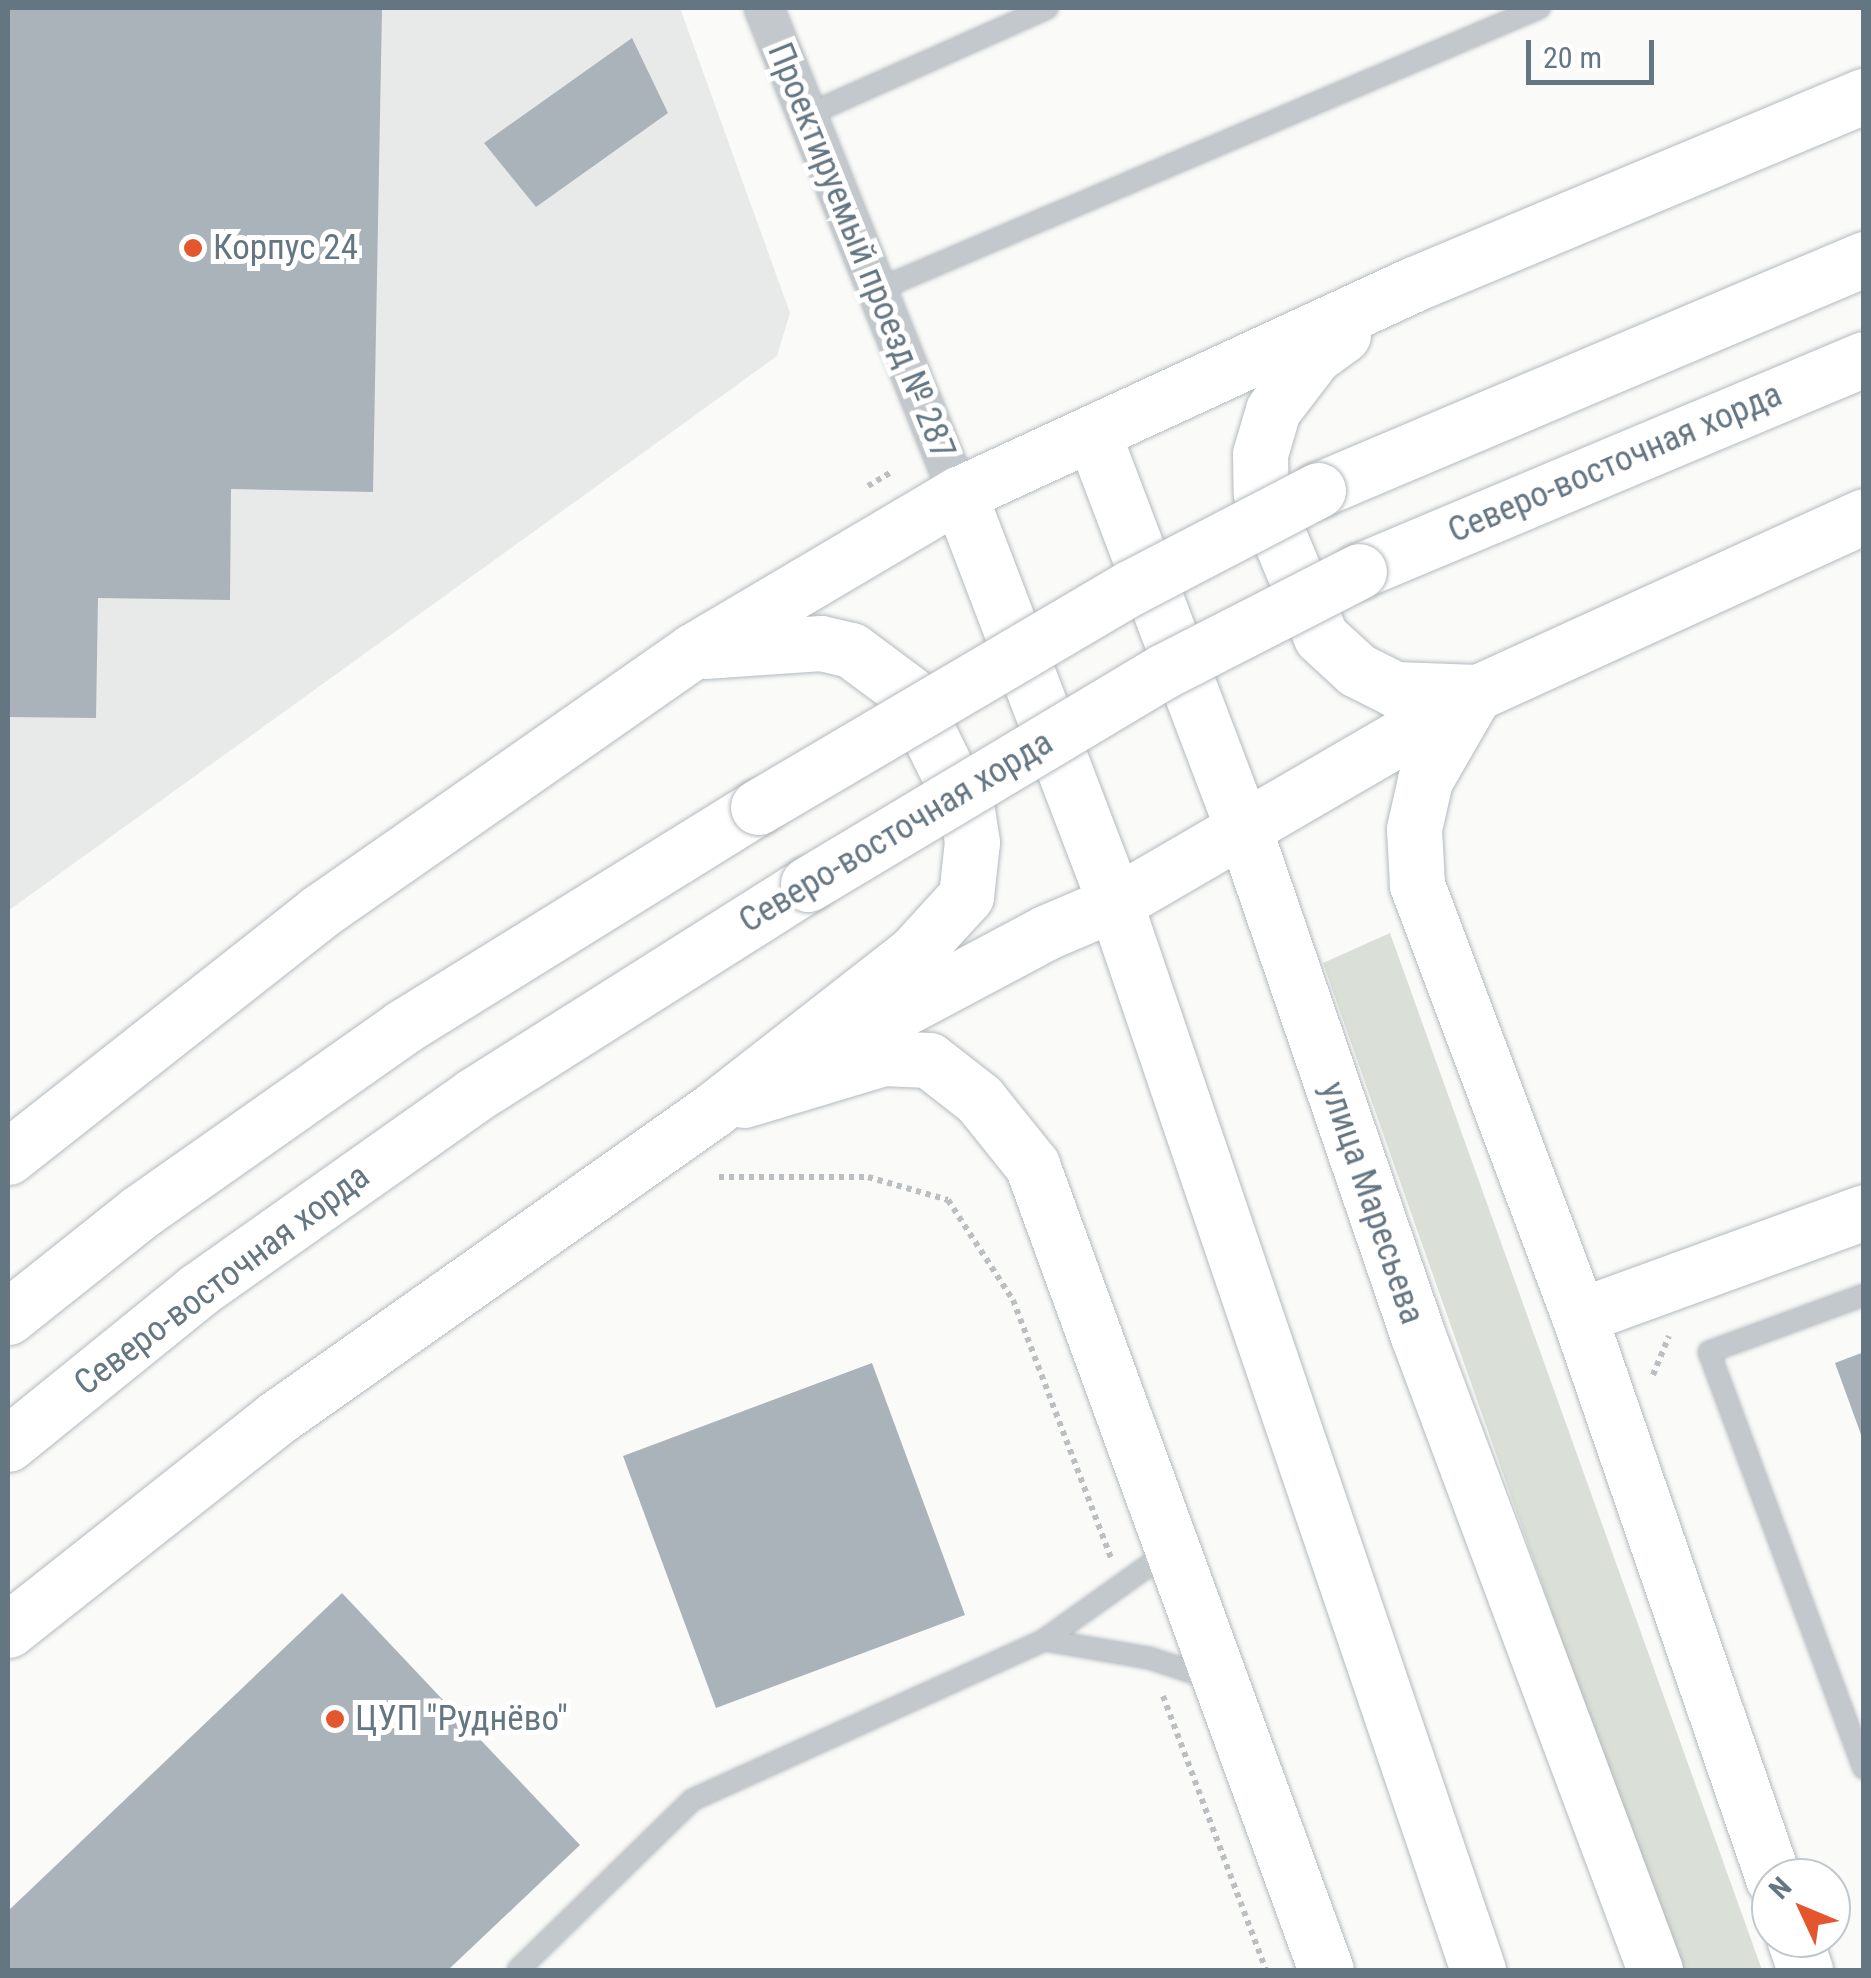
<!DOCTYPE html>
<meta charset="utf-8">
<style>
body{margin:0}
#map{position:relative;width:1871px;height:1978px;overflow:hidden;background:#fafaf8;font-family:"Roboto Condensed",sans-serif}
div>[style]{position:absolute}
.built>*{inset:0;background:#e8e9e9}
.green>*{inset:0;background:#dadfd7}
.building>*{inset:0;background:#aab3b9}
.path>*{height:6px;margin-top:-3px;transform-origin:0;background:repeating-linear-gradient(90deg,#bbbfc2 0 5px,transparent 0 10px)}
.roads{filter:drop-shadow(0 0 2px #b3babf) drop-shadow(0 0 2px #b3babf)}
.lane>*{height:20px;margin:-10px;padding:0 10px;transform-origin:10px;border-radius:10px;background:#c3c8cc}
.street>*{height:38px;margin:-19px;padding:0 19px;transform-origin:19px;border-radius:19px;background:#c3c8cc}
.secondary>*{height:55px;margin:-27.5px;padding:0 27.5px;transform-origin:27.5px;border-radius:27.5px;background:#fff}
.highway>*{height:55px;margin:-27.5px;padding:0 27.5px;transform-origin:27.5px;border-radius:27.5px;background:#fff}
.bridges{filter:drop-shadow(0 0 2px #b4b9bd) drop-shadow(0 0 2px #b4b9bd)}
.highway-bridge>*{height:55px;margin:-27.5px;padding:0 27.5px;transform-origin:27.5px;border-radius:27.5px;background:#fff}
.dots>*{width:28px;height:28px;translate:-50% -50%;box-sizing:border-box;border:5px solid #fff;border-radius:50%}
span{translate:-50% -50%;white-space:nowrap;text-align:center;line-height:1.15;-webkit-text-stroke:10px #fff;paint-order:stroke}
.poi-label{font-size:35px;color:#657683}
.left{translate:0 -50%;text-align:left}
.street-label{font-size:35px;color:#657683}
.frame{position:absolute;inset:0;border:10px solid #657683;pointer-events:none}
.north{position:absolute;left:1751px;top:1858px;width:100px;height:100px;box-sizing:border-box;background:#fff;border:2px solid #c1c8cd;border-radius:50%;rotate:314deg;font-size:28px;font-weight:700;line-height:40px;text-align:center;color:#657683}
.north::after{content:'';display:block;margin:auto;width:35px;height:45px;background:#e4572e;clip-path:polygon(50% 0,100% 100%,50% 72%,0 100%)}
.scale{position:absolute;left:1526px;top:40px;width:128px;height:45px;box-sizing:border-box;border:5px solid #657683;border-top:0;padding-left:12px;font-size:30px;line-height:35px;white-space:nowrap;color:#657683;-webkit-text-stroke:8px #fff;paint-order:stroke}
</style>
<div id="map">
<div class="built">
<div style="clip-path:polygon(8px 8px,680px 8px,790px 313px,777px 356px,8px 911px)"></div>
</div>
<div class="green">
<div style="clip-path:polygon(1390px 933px,1762px 1970px,1678px 1970px,1323px 963px)"></div>
</div>
<div class="building">
<div style="clip-path:polygon(8px 8px,382px 8px,373px 492px,231px 489px,230px 600px,98px 598px,96px 718px,8px 717px)"></div>
<div style="clip-path:polygon(632px 38px,668px 113px,536px 207px,484px 143px)"></div>
<div style="clip-path:polygon(1864px 1352px,1864px 1440px,1863px 1440px,1835px 1363px)"></div>
<div style="clip-path:polygon(872px 1363px,965px 1615px,716px 1708px,623px 1456px)"></div>
<div style="clip-path:polygon(342px 1593px,580px 1845px,448px 1970px,8px 1970px,8px 1911px)"></div>
</div>
<div class="path">
<div style="left:868px;top:486px;width:29px;rotate:-31deg"></div>
<div style="left:719px;top:1177px;width:149px"></div>
<div style="left:868px;top:1177px;width:83px;rotate:16deg"></div>
<div style="left:948px;top:1200px;width:119px;rotate:57deg"></div>
<div style="left:1013px;top:1300px;width:276px;rotate:69.2deg"></div>
<div style="left:1653px;top:1375px;width:42px;rotate:-67.7deg"></div>
<div style="left:1163px;top:1696px;width:293px;rotate:69.4deg"></div>
</div>
<div class="roads">
<div class="lane">
<div style="left:807px;top:115px;width:263px;rotate:-24deg"></div>
<div style="left:877px;top:290px;width:720px;rotate:-23.07deg"></div>
<div style="left:1864px;top:1295px;width:165px;rotate:159.8deg"></div>
<div style="left:1709px;top:1352px;width:444px;rotate:69.6deg"></div>
<div style="left:1044px;top:1640px;width:107px;rotate:9.7deg"></div>
<div style="left:1149px;top:1658px;width:67px;rotate:18.2deg"></div>
<div style="left:518px;top:1970px;width:243px;rotate:-44.3deg"></div>
<div style="left:692px;top:1800px;width:387px;rotate:-24.4deg"></div>
<div style="left:1044px;top:1640px;width:152px;rotate:-35.4deg"></div>
</div>
<div class="street">
<div style="left:764px;top:8px;width:524px;rotate:68.14deg"></div>
</div>
<div class="secondary">
<div style="left:1343px;top:335px;width:34px;rotate:144deg"></div>
<div style="left:1315px;top:355px;width:69px;rotate:127.4deg"></div>
<div style="left:1273px;top:410px;width:46px;rotate:106.5deg"></div>
<div style="left:1260px;top:454px;width:39px;rotate:89deg"></div>
<div style="left:1261px;top:493px;width:156px;rotate:67.4deg"></div>
<div style="left:1321px;top:637px;width:49px;rotate:42.5deg"></div>
<div style="left:1357px;top:670px;width:42px;rotate:26.6deg"></div>
<div style="left:1395px;top:689px;width:83px;rotate:2.1deg"></div>
<div style="left:1093px;top:434px;width:447px;rotate:69.2deg"></div>
<div style="left:1252px;top:852px;width:512px;rotate:71.07deg"></div>
<div style="left:1418px;top:1336px;width:677px;rotate:69.5deg"></div>
<div style="left:959px;top:494px;width:438px;rotate:69.1deg"></div>
<div style="left:1115px;top:903px;width:1127px;rotate:71.21deg"></div>
<div style="left:1470px;top:702px;width:90px;rotate:120deg"></div>
<div style="left:1425px;top:780px;width:50px;rotate:102.7deg"></div>
<div style="left:1414px;top:829px;width:56px;rotate:86.9deg"></div>
<div style="left:1417px;top:885px;width:460px;rotate:69.4deg"></div>
<div style="left:1579px;top:1316px;width:595px;rotate:70.96deg"></div>
<div style="left:844px;top:1040px;width:230px;rotate:-28deg"></div>
<div style="left:1047px;top:932px;width:74px;rotate:-23.1deg"></div>
<div style="left:1115px;top:903px;width:420px;rotate:-30.2deg"></div>
<div style="left:1478px;top:692px;width:424px;rotate:-24.5deg"></div>
<div style="left:744px;top:1100px;width:145px;rotate:-16.8deg"></div>
<div style="left:883px;top:1058px;width:46px;rotate:2.5deg"></div>
<div style="left:929px;top:1060px;width:63px;rotate:38deg"></div>
<div style="left:979px;top:1099px;width:85px;rotate:51.2deg"></div>
<div style="left:1032px;top:1165px;width:857px;rotate:69.94deg"></div>
<div style="left:8px;top:1157px;width:396px;rotate:-38.2deg"></div>
<div style="left:319px;top:912px;width:456px;rotate:-34.9deg"></div>
<div style="left:693px;top:651px;width:309px;rotate:-30.6deg"></div>
<div style="left:959px;top:494px;width:501px;rotate:-24.78deg"></div>
<div style="left:1414px;top:284px;width:488px;rotate:-22.7deg"></div>
<div style="left:1579px;top:1316px;width:303px;rotate:-20deg"></div>
<div style="left:8px;top:1630px;width:340px;rotate:-38.3deg"></div>
<div style="left:275px;top:1419px;width:536px;rotate:-35.2deg"></div>
<div style="left:713px;top:1110px;width:254px;rotate:-38deg"></div>
<div style="left:913px;top:954px;width:79px;rotate:-47.6deg"></div>
<div style="left:966px;top:896px;width:54px;rotate:-83.7deg"></div>
<div style="left:972px;top:842px;width:31px;rotate:-99deg"></div>
<div style="left:967px;top:811px;width:131px;rotate:-116.2deg"></div>
<div style="left:909px;top:693px;width:72px;rotate:-143.4deg"></div>
<div style="left:851px;top:650px;width:31px;rotate:-167deg"></div>
<div style="left:821px;top:643px;width:117px;rotate:176.1deg"></div>
<div style="left:1794px;top:1938px;width:34px;rotate:71deg"></div>
</div>
<div class="highway">
<div style="left:1318px;top:490px;width:593px;rotate:-22.93deg"></div>
<div style="left:1359px;top:571px;width:548px;rotate:-22.77deg"></div>
<div style="left:8px;top:1317px;width:169px;rotate:-38.5deg"></div>
<div style="left:140px;top:1212px;width:322px;rotate:-35.1deg"></div>
<div style="left:403px;top:1027px;width:418px;rotate:-31.8deg"></div>
<div style="left:8px;top:1444px;width:245px;rotate:-39deg"></div>
<div style="left:198px;top:1290px;width:338px;rotate:-35.2deg"></div>
<div style="left:474px;top:1095px;width:395px;rotate:-32.3deg"></div>
</div>
</div>
<div class="bridges">
<div class="highway-bridge">
<div style="left:758px;top:807px;width:432px;rotate:-30.5deg"></div>
<div style="left:1130px;top:588px;width:212px;rotate:-27.5deg"></div>
<div style="left:808px;top:884px;width:415px;rotate:-30.9deg"></div>
<div style="left:1164px;top:671px;width:219px;rotate:-27.1deg"></div>
</div>
</div>
<div class="dots">
<div style="left:193px;top:248px;background:#e4572e"></div>
<div style="left:335px;top:1719px;background:#e4572e"></div>
</div>
<div class="poi-label">
<span class="left" style="left:213px;top:248px">Корпус 24</span>
<span class="left" style="left:355px;top:1719px">ЦУП "Руднёво"</span>
</div>
<div class="street-label">
<span style="left:861px;top:251px;rotate:68deg">Проектируемый проезд № 287</span>
<span style="left:1615px;top:463px;rotate:-23deg">Северо-восточная хорда</span>
<span style="left:896px;top:832px;rotate:-31deg">Северо-восточная хорда</span>
<span style="left:1372px;top:1203px;rotate:71deg">улица Маресьева</span>
<span style="left:222px;top:1280px;rotate:-37deg">Северо-восточная хорда</span>
</div>
<div class="frame"></div>
<div class="north">N</div>
<div class="scale">20 m</div>
</div>
